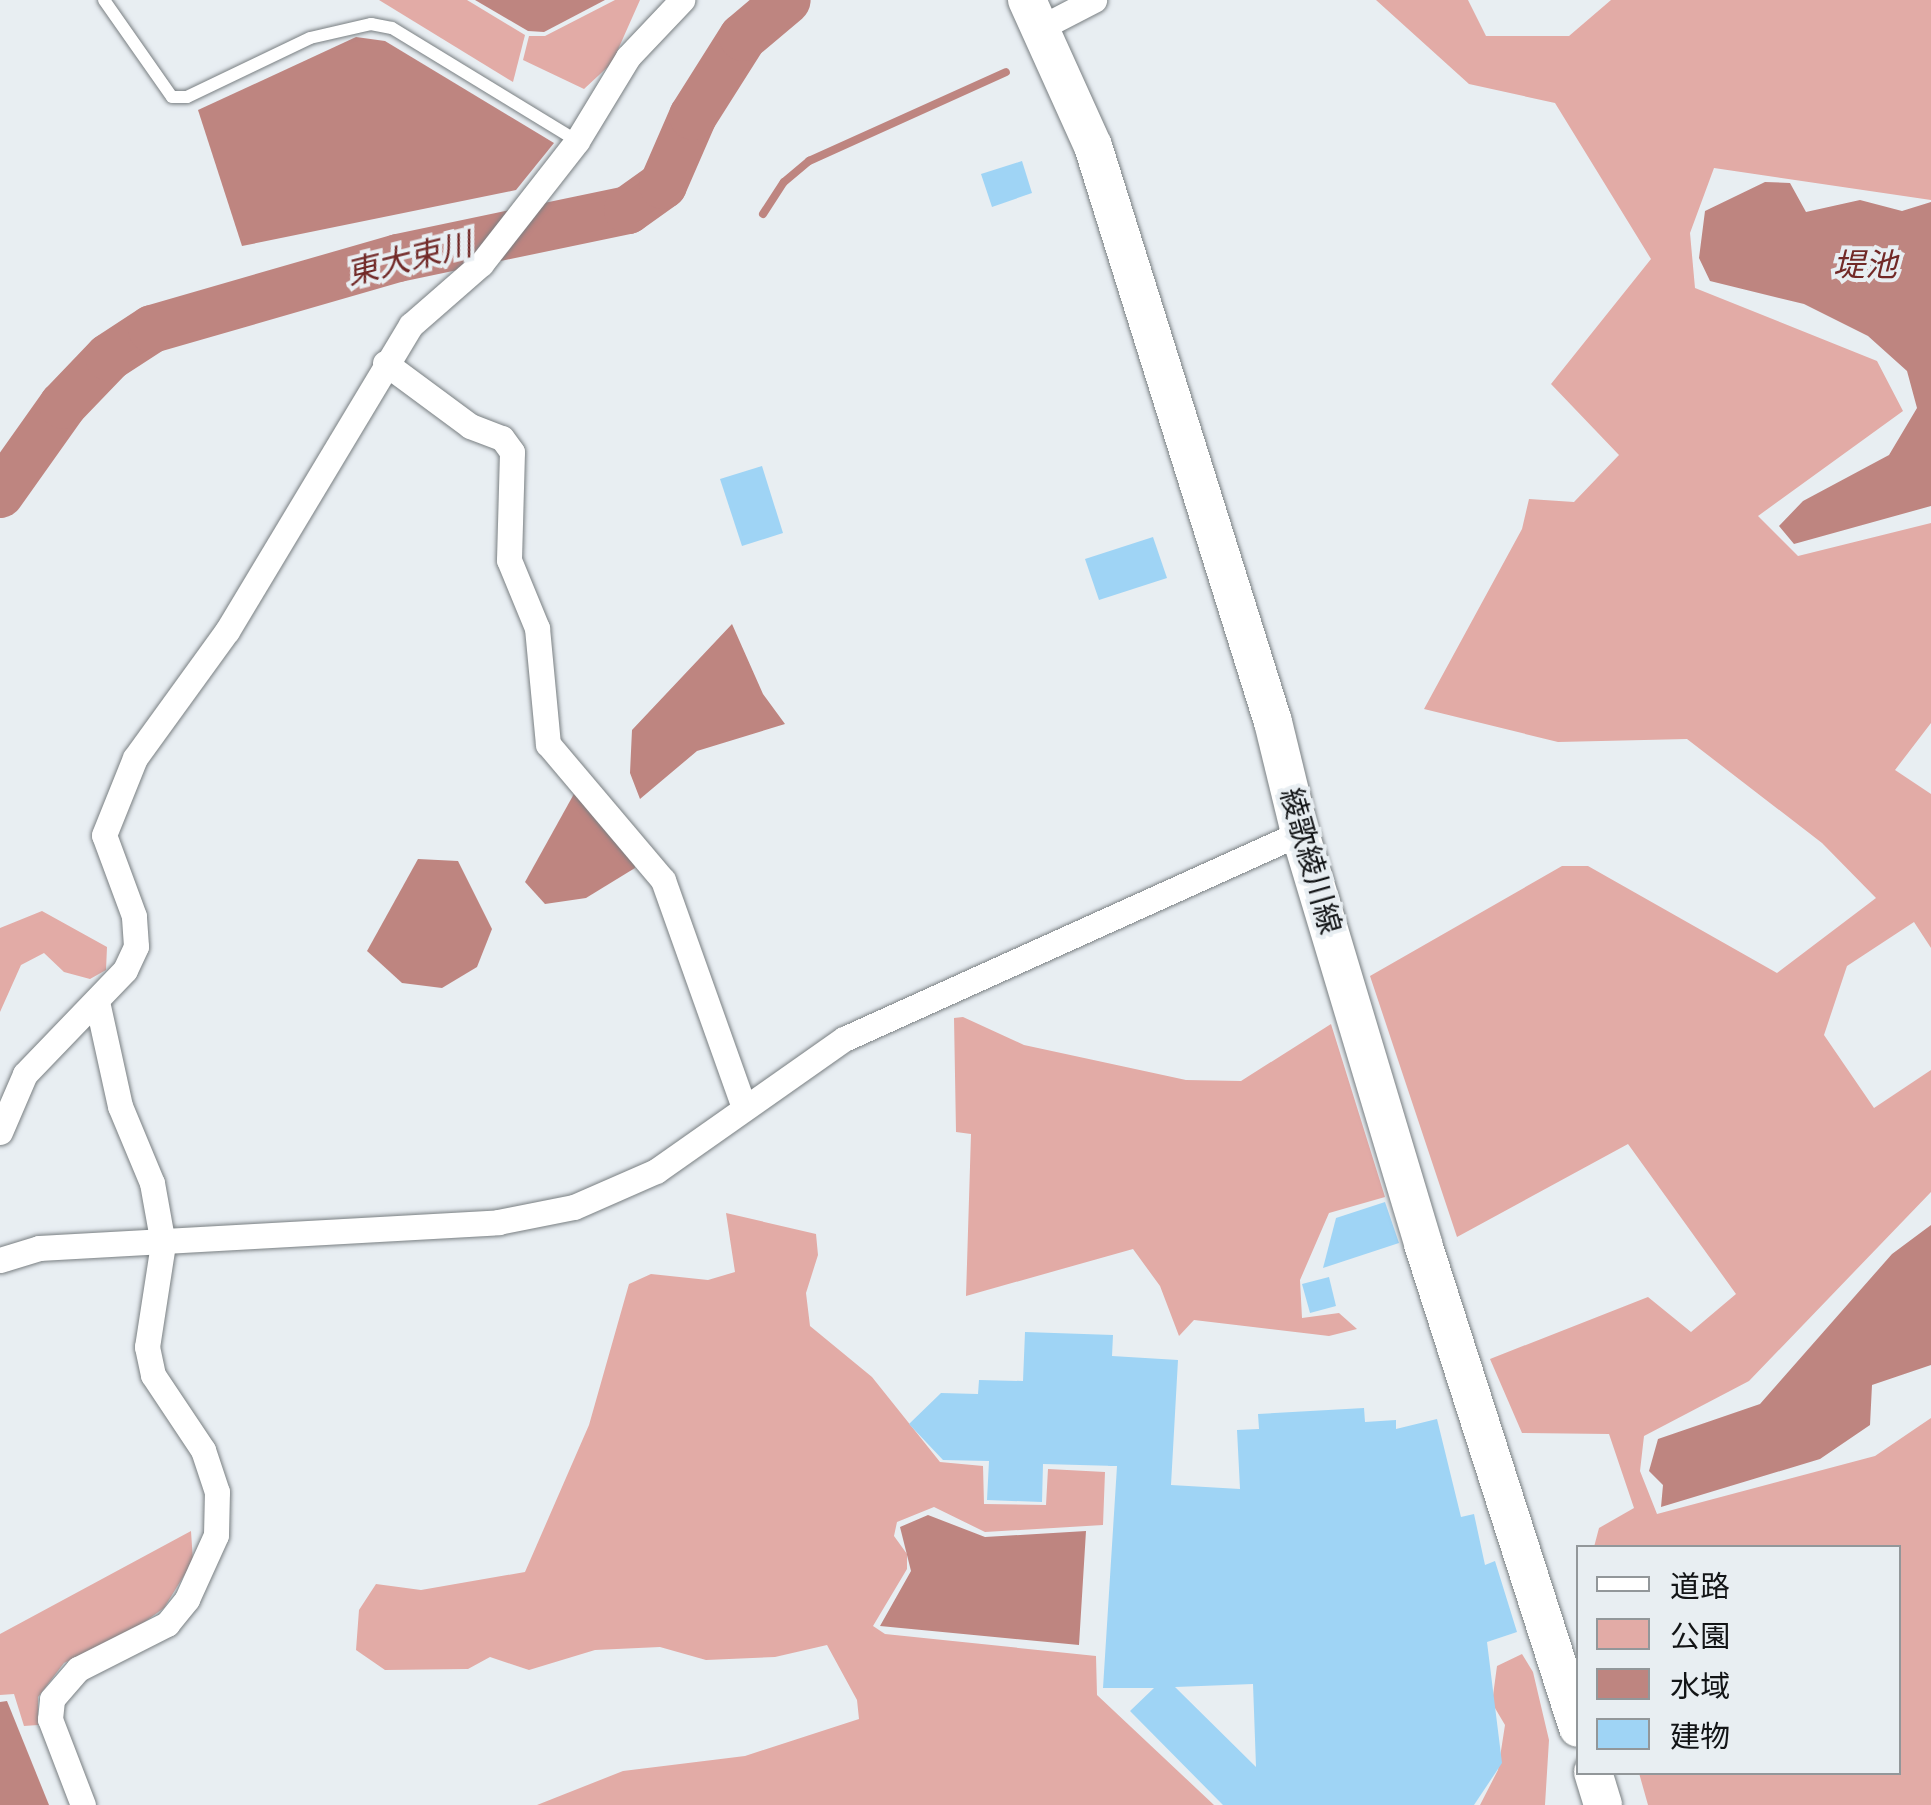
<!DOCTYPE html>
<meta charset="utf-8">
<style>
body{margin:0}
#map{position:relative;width:1931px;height:1805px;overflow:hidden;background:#e8eef2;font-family:Helvetica,"Noto Sans JP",sans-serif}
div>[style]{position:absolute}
.green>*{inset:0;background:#e2aba6}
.water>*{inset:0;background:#be8580}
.stream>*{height:8px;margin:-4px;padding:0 4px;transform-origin:4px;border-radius:4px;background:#be8580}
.river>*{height:48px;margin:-24px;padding:0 24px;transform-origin:24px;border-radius:24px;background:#be8580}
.building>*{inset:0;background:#9fd4f5}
.roads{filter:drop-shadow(0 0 2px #797f82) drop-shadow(0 0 2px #797f82)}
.lane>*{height:12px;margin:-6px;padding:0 6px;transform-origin:6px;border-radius:6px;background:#fff}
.street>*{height:25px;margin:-12.5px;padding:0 12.5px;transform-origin:12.5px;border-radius:12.5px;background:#fff}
.secondary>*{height:38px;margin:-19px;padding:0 19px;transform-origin:19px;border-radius:19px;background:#fff}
span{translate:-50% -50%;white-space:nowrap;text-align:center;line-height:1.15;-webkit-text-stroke:8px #e8eef2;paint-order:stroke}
.street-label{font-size:30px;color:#121416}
.water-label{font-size:32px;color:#712927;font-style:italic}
.legend{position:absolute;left:1576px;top:1545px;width:325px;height:230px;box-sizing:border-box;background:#e8eef2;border:2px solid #92979a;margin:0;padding:12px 18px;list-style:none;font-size:30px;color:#121416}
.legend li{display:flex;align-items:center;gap:20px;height:50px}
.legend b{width:50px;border:2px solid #92979a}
</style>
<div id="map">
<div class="green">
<div style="clip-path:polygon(379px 0,467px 0,525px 35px,513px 82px)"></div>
<div style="clip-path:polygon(615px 0,640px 0,612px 63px,584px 89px,523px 60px,529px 36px,545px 36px)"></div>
<div style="clip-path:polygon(1376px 0,1468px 0,1486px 36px,1569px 36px,1611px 0,1931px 0,1931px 200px,1714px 168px,1690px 233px,1695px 288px,1877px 361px,1903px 411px,1758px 516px,1798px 556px,1931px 523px,1931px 723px,1895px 770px,1931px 794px,1931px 948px,1914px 922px,1847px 966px,1824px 1035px,1874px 1108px,1931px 1070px,1931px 1192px,1749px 1381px,1644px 1436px,1640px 1471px,1657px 1514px,1875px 1456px,1931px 1418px,1931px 1805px,1648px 1805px,1639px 1773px,1898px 1772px,1898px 1548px,1594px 1547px,1599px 1528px,1634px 1508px,1609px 1434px,1522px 1433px,1490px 1359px,1648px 1297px,1691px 1332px,1736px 1294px,1628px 1144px,1457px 1237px,1370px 976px,1562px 866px,1588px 866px,1777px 973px,1876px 898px,1822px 843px,1687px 739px,1558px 742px,1424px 709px,1522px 529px,1529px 499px,1574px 502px,1619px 455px,1551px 384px,1651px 259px,1555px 103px,1469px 84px)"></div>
<div style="clip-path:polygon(42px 911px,107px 947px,106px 970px,90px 979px,64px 972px,44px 953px,21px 965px,0 1012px,0 928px)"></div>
<div style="clip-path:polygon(963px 1017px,1024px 1045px,1186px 1080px,1241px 1081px,1331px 1024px,1385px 1197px,1329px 1213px,1300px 1280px,1302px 1318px,1339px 1313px,1357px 1329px,1329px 1336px,1194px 1320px,1179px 1336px,1160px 1286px,1133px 1249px,966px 1296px,971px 1134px,956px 1132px,954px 1018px)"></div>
<div style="clip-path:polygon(726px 1213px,816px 1234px,818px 1255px,806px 1293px,810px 1326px,872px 1377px,940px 1462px,983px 1466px,984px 1504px,1046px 1505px,1048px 1469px,1105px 1472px,1103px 1525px,985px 1532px,934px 1507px,897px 1522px,894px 1536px,907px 1554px,907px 1569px,873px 1626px,885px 1634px,1096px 1656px,1097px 1695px,1214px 1805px,537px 1805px,623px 1771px,745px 1756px,859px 1719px,857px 1700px,827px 1645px,775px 1657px,706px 1660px,660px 1647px,595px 1650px,529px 1670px,490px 1657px,468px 1669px,385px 1670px,356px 1650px,359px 1610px,376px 1584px,421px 1590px,525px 1572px,589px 1425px,629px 1284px,651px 1274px,708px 1280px,735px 1272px)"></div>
<div style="clip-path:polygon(191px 1531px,193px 1561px,164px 1608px,129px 1633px,64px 1663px,38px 1697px,38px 1725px,24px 1726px,14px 1694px,0 1695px,0 1634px)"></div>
<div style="clip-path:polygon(1522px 1654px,1533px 1672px,1549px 1740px,1545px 1805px,1480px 1805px,1498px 1770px,1505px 1725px,1492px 1703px,1497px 1666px)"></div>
</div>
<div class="water">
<div style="clip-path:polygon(475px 0,605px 0,544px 32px,528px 31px)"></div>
<div style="clip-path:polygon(356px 37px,385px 41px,554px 143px,516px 190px,242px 246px,198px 110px)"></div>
<div style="clip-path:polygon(1765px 182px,1790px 183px,1806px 212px,1860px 200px,1902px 211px,1931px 202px,1931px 506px,1794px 544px,1779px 526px,1803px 501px,1889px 455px,1917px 408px,1907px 371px,1868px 336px,1804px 304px,1710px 281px,1699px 258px,1705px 211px)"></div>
<div style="clip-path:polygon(732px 624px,763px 694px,785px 724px,697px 751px,640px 799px,630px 773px,632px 730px)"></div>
<div style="clip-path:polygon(575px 792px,633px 850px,635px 868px,586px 898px,545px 904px,525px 882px)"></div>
<div style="clip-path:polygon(418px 859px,458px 861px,492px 929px,477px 967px,442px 988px,402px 983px,367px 951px)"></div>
<div style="clip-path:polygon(1931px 1225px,1931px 1365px,1872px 1385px,1870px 1425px,1820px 1459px,1661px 1507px,1663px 1485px,1649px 1471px,1658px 1439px,1760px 1404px,1892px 1254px)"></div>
<div style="clip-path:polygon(928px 1515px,985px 1537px,1086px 1531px,1079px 1645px,880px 1626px,911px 1571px,900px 1527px)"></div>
<div style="clip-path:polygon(7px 1701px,49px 1805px,0 1805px,0 1702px)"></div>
</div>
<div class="stream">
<div style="left:763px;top:214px;width:38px;rotate:-57deg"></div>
<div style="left:784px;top:182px;width:33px;rotate:-40deg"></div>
<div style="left:809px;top:161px;width:216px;rotate:-24.3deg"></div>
</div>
<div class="river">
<div style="left:0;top:494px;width:109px;rotate:-54.7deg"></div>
<div style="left:63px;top:405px;width:66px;rotate:-46.2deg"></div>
<div style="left:109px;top:357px;width:51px;rotate:-33.1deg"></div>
<div style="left:152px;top:329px;width:256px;rotate:-16.1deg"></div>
<div style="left:398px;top:258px;width:235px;rotate:-11.8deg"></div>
<div style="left:628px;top:210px;width:43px;rotate:-35.5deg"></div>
<div style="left:663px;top:185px;width:75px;rotate:-66.5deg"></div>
<div style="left:693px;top:116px;width:93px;rotate:-57.7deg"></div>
<div style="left:743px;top:37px;width:57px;rotate:-40.1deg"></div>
</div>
<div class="building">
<div style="clip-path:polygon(1022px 161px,1032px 193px,992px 207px,981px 174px)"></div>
<div style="clip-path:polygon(762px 466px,783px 533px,742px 546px,720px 479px)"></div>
<div style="clip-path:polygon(1153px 537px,1167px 578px,1099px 600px,1085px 559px)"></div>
<div style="clip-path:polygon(1385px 1202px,1399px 1243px,1323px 1268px,1336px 1218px)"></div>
<div style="clip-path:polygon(1329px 1277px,1336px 1306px,1310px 1313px,1302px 1284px)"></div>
<div style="clip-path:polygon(evenodd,1025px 1332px,1113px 1335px,1112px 1356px,1178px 1360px,1171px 1485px,1240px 1489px,1237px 1430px,1259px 1429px,1258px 1414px,1364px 1408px,1365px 1422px,1396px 1420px,1396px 1429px,1437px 1419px,1461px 1517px,1474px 1514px,1485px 1565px,1495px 1561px,1517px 1632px,1487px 1642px,1502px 1763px,1474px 1805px,1223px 1805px,1130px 1711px,1154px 1688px,1103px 1688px,1117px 1466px,1043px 1464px,1042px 1502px,987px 1500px,989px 1461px,943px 1460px,909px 1424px,941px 1393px,978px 1394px,979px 1380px,1023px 1381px,1025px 1332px,1253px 1684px,1256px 1767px,1175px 1687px,1253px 1684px)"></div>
</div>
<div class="roads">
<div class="lane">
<div style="left:104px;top:0;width:118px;rotate:55deg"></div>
<div style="left:172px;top:97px;width:15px"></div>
<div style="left:187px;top:97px;width:136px;rotate:-25.6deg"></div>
<div style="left:310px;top:38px;width:63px;rotate:-12.9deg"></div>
<div style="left:371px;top:24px;width:21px;rotate:11deg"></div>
<div style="left:392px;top:28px;width:217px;rotate:31.4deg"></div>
</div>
<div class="street">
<div style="left:1040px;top:28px;width:61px;rotate:-27.4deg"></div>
<div style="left:385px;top:363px;width:106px;rotate:36.5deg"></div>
<div style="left:470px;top:426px;width:34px;rotate:21deg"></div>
<div style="left:502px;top:438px;width:17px;rotate:54deg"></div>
<div style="left:512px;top:452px;width:108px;rotate:91.6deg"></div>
<div style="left:509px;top:560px;width:74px;rotate:67.6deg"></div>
<div style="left:537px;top:628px;width:117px;rotate:84.6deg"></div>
<div style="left:548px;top:744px;width:178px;rotate:49.8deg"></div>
<div style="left:663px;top:880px;width:242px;rotate:70.4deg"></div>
<div style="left:0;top:1132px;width:63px;rotate:-66.7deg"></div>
<div style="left:25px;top:1074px;width:144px;rotate:-46.1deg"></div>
<div style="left:125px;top:970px;width:26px;rotate:-65deg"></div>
<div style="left:136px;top:946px;width:30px;rotate:-94deg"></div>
<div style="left:134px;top:916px;width:86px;rotate:-110.3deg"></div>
<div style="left:104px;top:835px;width:83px;rotate:-68.1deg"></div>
<div style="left:135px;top:758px;width:157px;rotate:-54.1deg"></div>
<div style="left:227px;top:631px;width:357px;rotate:-59deg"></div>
<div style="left:411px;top:325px;width:93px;rotate:-41.1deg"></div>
<div style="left:481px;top:264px;width:156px;rotate:-52deg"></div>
<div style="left:577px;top:141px;width:98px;rotate:-58.7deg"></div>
<div style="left:628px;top:57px;width:79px;rotate:-46.5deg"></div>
<div style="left:0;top:1260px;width:41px;rotate:-17.1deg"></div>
<div style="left:39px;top:1248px;width:460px;rotate:-3.2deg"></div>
<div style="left:498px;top:1222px;width:77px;rotate:-11.2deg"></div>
<div style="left:574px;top:1207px;width:90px;rotate:-23.7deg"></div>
<div style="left:656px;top:1171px;width:230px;rotate:-35.1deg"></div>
<div style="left:844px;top:1039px;width:500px;rotate:-24.31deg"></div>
<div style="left:83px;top:1805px;width:92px;rotate:-111deg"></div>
<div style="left:50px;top:1719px;width:20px;rotate:-84deg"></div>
<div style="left:52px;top:1699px;width:40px;rotate:-49deg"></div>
<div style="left:78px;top:1669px;width:100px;rotate:-26.8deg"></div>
<div style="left:167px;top:1624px;width:32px;rotate:-51deg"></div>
<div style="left:187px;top:1599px;width:70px;rotate:-65.6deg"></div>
<div style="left:216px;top:1535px;width:43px;rotate:-88.7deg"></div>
<div style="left:217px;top:1492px;width:44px;rotate:-108.4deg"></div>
<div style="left:203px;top:1450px;width:90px;rotate:-123.7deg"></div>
<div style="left:153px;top:1375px;width:29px;rotate:-102deg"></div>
<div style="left:147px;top:1347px;width:104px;rotate:-81.2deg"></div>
<div style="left:163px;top:1244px;width:62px;rotate:-100.2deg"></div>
<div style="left:152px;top:1183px;width:83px;rotate:-112.6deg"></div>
<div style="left:120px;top:1106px;width:107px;rotate:-102.4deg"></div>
</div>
<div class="secondary">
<div style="left:1027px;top:0;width:160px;rotate:65.7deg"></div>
<div style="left:1093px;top:146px;width:603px;rotate:72.65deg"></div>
<div style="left:1273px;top:722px;width:114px;rotate:76.3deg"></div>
<div style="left:1300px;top:833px;width:429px;rotate:73.3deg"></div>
<div style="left:1423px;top:1244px;width:508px;rotate:72.24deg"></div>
<div style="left:1593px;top:1772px;width:34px;rotate:73deg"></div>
</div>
</div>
<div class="street-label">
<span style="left:1310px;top:861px;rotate:74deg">綾歌綾川線</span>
</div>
<div class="water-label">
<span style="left:409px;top:259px;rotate:-14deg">東大束川</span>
<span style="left:1865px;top:265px">堤池</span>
</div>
<ul class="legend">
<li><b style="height:12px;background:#fff"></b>道路</li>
<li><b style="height:28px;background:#e2aba6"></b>公園</li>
<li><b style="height:28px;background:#be8580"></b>水域</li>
<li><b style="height:28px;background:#9fd4f5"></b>建物</li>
</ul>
</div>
